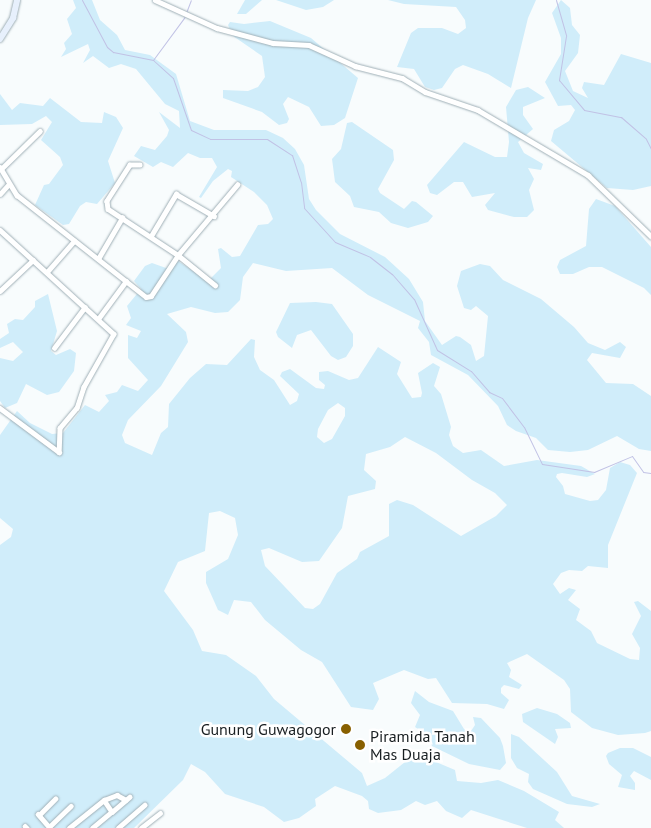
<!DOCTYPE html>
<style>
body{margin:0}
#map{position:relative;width:651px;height:828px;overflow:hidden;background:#f8fcfd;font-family:"PT Sans",sans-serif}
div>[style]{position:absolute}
.green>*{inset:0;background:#d0edfa}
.stream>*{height:1px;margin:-0.5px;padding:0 0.5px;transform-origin:0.5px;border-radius:0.5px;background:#c1c2e5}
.roads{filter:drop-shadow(0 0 1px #9fafb6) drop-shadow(0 0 1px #9fafb6)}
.street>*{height:4.5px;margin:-2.25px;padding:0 2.25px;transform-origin:2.25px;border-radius:2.25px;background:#fff}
.secondary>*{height:6px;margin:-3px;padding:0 3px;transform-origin:3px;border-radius:3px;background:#e7f0fc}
.dots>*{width:14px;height:14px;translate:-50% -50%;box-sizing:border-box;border:2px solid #fff;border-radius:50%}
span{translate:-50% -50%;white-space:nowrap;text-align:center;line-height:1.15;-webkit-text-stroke:5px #fff;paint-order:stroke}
.poi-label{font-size:16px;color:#181e21}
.right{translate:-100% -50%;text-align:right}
.left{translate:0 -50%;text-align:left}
</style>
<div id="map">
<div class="green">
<div style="clip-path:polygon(evenodd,73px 0,92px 0,100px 20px,117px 35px,125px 50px,150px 55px,176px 74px,190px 121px,214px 130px,266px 130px,283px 138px,295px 149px,304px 165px,309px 199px,316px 210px,340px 234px,385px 257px,409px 279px,423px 302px,425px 321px,442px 345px,456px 336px,460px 337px,471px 345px,476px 361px,484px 356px,488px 316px,476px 306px,471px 310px,464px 308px,457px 286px,461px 271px,480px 264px,490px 266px,503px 280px,541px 299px,574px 327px,588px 343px,605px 350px,620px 342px,626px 347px,620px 358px,592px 353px,587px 360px,606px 383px,633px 384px,651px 396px,651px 451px,639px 449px,617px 436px,588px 450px,570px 452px,548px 450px,536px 438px,516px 431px,507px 425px,498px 406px,468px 375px,431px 355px,429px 342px,418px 328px,420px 321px,368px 295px,332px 268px,286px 271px,253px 263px,243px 277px,240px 300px,228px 312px,215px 313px,191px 307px,167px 314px,186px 332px,188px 342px,161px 386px,128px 420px,122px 435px,125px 443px,152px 455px,161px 433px,168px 427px,169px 404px,190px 378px,206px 364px,227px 365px,251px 339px,255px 340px,254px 357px,260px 370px,274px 380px,290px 405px,297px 401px,299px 394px,280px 376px,282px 372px,290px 369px,316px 388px,324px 389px,325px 385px,319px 380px,319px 372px,328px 371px,349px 380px,358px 378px,378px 347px,401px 362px,397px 374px,412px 398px,421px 397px,422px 393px,418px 373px,433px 363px,440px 367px,434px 386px,441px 394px,451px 427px,449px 435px,453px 446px,463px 453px,481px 450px,504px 466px,537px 460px,581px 466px,595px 474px,587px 477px,562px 473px,557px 474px,556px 477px,563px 486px,565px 494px,590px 501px,598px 500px,606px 490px,610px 468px,620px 462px,630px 465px,637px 473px,608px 545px,608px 568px,588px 566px,582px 571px,569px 570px,561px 573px,553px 584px,560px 594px,569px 588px,576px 590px,568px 600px,580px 609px,576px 620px,591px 631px,597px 643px,630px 659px,639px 660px,640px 648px,632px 634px,641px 616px,634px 602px,638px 601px,651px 611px,651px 731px,645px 733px,618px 735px,592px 728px,571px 712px,570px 689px,564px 680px,527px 654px,507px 663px,511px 670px,509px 677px,522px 685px,519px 689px,504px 685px,501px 688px,501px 693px,509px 700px,504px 709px,487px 704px,452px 703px,436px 678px,428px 679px,404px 670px,373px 683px,379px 699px,373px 710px,351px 707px,322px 662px,301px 650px,265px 620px,251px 602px,234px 600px,228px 615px,218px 610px,206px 583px,206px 572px,228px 559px,238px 535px,235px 518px,220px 511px,209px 513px,205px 551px,178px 562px,164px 591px,193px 630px,202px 651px,226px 655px,256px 676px,274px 699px,362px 773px,367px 786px,385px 778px,405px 762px,409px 754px,417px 754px,455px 770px,457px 781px,481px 783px,498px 780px,524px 791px,559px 812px,555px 820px,564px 828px,527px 828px,471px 810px,462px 818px,446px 811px,437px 801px,425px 805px,416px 801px,401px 810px,378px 813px,369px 809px,368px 801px,362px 796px,335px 786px,315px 799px,316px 806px,299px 818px,284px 822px,264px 807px,225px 794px,205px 772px,191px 764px,183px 780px,134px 828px,0 828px,0 545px,11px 537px,13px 529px,0 518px,0 435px,17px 411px,30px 423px,52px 434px,63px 433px,85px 405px,99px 412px,109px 401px,105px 395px,117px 392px,122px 385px,138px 391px,148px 380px,128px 358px,128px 335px,137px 338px,141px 331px,126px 325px,131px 318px,127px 306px,141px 289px,134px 281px,145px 266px,152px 263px,166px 268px,178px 261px,205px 279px,211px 278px,221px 268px,218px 249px,221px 248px,232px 257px,240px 256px,258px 225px,268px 224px,273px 219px,267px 205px,254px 192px,231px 177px,232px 171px,228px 169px,213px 181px,201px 198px,199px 197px,217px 167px,212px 158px,200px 158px,188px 153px,173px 167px,161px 162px,153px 167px,134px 156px,141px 146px,155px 150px,167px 136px,169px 130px,159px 112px,180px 128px,179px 111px,165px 104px,136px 69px,121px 64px,109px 68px,93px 56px,83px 63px,90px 50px,88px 44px,61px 57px,66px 49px,64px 43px,72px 34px,67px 19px,76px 8px,73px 0,338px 403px,345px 408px,345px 416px,332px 439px,324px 443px,317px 437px,318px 429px,328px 410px,338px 403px,73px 0,405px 437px,436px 453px,472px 480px,495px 493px,507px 505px,496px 516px,461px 536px,413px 505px,397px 500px,389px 504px,389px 536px,360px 552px,357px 559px,337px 573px,320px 604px,313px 609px,305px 608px,265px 566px,261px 550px,269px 548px,302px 562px,319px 561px,342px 528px,348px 496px,375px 489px,376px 481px,364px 470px,366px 454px,390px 447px,405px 437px)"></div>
<div style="clip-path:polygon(245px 0,262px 0,246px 14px,237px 14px)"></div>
<div style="clip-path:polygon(276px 0,334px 0,323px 7px,306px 10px)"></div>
<div style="clip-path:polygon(388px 0,536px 0,528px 18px,511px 88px,488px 74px,463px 65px,455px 69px,442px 88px,434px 90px,425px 87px,414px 69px,397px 67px,411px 33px,418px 28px,442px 28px,458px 34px,466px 28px,465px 20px,456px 7px,404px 4px)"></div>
<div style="clip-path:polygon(561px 0,570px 8px,572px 25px,580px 35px,578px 53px,565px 71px,573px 91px,588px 98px,582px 88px,584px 82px,604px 85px,621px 54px,651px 63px,651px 186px,633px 190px,607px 188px,551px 141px,554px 130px,569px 121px,575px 110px,571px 105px,558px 106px,545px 82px,561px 54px,561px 38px,552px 13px)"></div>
<div style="clip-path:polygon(270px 21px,311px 38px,358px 78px,345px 118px,334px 125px,321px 126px,309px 107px,288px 97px,283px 104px,289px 119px,287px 123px,279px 125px,262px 112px,223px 98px,223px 90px,248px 91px,258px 87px,265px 77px,262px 56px,233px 36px,228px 25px,230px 22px,244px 24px)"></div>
<div style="clip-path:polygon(528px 87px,545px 98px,523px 107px,523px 115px,533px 129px,518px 142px,524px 153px,543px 164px,541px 170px,528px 168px,534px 179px,529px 190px,534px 210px,527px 217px,514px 217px,488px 210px,485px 205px,495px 193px,472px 197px,463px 182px,454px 182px,437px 195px,430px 193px,427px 185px,464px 142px,495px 157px,507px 157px,509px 142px,506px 107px,516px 90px)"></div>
<div style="clip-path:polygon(0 94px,12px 110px,20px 103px,43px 106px,50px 98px,81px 122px,102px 123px,104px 112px,116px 117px,123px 128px,108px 161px,115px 183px,97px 204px,86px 202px,80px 206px,69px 224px,63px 225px,35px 205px,44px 185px,49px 184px,63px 165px,60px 157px,41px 140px,52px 122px,46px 116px,32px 124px,0 125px)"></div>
<div style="clip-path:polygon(352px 122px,393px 150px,394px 160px,378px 189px,380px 193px,404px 209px,412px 201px,416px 202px,433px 216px,428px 222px,408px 228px,391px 223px,379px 212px,354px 207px,350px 196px,335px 182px,332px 159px,341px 149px,347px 123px)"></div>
<div style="clip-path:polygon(596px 199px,615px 206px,651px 247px,651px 295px,644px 288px,602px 267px,589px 267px,573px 274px,560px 274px,557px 267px,560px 260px,586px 246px,589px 209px)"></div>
<div style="clip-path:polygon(48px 294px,57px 331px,51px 351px,56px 355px,70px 349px,76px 353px,74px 371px,59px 392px,47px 395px,26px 384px,17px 403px,5px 408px,0 401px,0 358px,13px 361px,23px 352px,13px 342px,0 348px,0 339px,9px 333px,7px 324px,15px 319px,23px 320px,35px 307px,35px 301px)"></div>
<div style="clip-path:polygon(316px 302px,332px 304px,353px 334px,353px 346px,346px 357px,338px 360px,331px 356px,311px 330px,297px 335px,292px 348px,278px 337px,276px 332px,290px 303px)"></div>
<div style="clip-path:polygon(415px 691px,429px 702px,453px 711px,464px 729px,471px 731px,475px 725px,473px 717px,481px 718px,500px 738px,503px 746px,506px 763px,500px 770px,469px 764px,432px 746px,427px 735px,415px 727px,420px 715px,411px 703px)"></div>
<div style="clip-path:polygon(537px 708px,557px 714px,570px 723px,571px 728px,555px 729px,558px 737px,555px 744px,523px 722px,522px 714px)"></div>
<div style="clip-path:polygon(511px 734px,519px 737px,557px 772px,572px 796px,600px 804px,592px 807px,567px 804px,533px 789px,528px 782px,529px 774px,517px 768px,511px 758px)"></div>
<div style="clip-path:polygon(620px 748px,633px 748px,651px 757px,651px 780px,634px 771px,630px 776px,635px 783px,635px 790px,618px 787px,622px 775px,609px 764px,606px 756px,608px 753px)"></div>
</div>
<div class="stream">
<div style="left:82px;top:0;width:53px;rotate:62deg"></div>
<div style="left:107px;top:47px;width:8px;rotate:40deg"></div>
<div style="left:113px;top:52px;width:41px;rotate:11.3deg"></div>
<div style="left:153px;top:60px;width:27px;rotate:42deg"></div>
<div style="left:173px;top:78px;width:55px;rotate:70.9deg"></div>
<div style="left:191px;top:130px;width:21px;rotate:25deg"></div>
<div style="left:210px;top:139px;width:57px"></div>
<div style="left:267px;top:139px;width:30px;rotate:33deg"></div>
<div style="left:292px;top:155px;width:28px;rotate:72deg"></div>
<div style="left:301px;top:182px;width:26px;rotate:83deg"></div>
<div style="left:304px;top:208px;width:46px;rotate:47.6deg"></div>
<div style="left:335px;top:242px;width:38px;rotate:23deg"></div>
<div style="left:370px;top:257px;width:28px;rotate:38deg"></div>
<div style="left:392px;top:274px;width:33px;rotate:49deg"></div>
<div style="left:414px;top:299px;width:56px;rotate:65.7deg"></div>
<div style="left:437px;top:350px;width:40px;rotate:32deg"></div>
<div style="left:471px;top:371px;width:28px;rotate:49deg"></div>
<div style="left:489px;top:392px;width:14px;rotate:25deg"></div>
<div style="left:502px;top:398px;width:36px;rotate:53deg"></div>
<div style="left:524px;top:427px;width:41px;rotate:64.1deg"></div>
<div style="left:542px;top:464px;width:53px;rotate:8.7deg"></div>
<div style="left:594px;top:472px;width:41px;rotate:-22.8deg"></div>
<div style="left:632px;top:456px;width:19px;rotate:55deg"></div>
<div style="left:643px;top:472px;width:8px;rotate:7deg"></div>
<div style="left:556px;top:0;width:37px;rotate:74deg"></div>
<div style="left:566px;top:36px;width:45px;rotate:99deg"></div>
<div style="left:559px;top:80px;width:39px;rotate:50deg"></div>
<div style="left:584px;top:110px;width:38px;rotate:11deg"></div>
<div style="left:621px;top:117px;width:33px;rotate:41deg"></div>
<div style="left:646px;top:139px;width:11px;rotate:63deg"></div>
<div style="left:153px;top:60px;width:52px;rotate:-53.6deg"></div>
<div style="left:184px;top:18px;width:19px;rotate:-69deg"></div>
</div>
<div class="roads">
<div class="street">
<div style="left:155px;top:0;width:68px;rotate:24.3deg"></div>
<div style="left:217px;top:28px;width:58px;rotate:15deg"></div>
<div style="left:273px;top:43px;width:36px;rotate:3deg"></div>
<div style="left:309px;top:45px;width:51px;rotate:24.5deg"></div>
<div style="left:355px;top:66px;width:49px;rotate:14.3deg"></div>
<div style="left:402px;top:78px;width:27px;rotate:31deg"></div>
<div style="left:425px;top:92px;width:56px;rotate:18.8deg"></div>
<div style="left:478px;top:110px;width:128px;rotate:30.6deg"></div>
<div style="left:588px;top:175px;width:88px;rotate:44.1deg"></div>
<div style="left:140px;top:165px;width:10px;rotate:180deg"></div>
<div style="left:130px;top:165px;width:43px;rotate:122.6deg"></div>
<div style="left:107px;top:201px;width:8px;rotate:83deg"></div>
<div style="left:108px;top:209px;width:84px;rotate:33.3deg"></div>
<div style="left:178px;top:255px;width:48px;rotate:39deg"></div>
<div style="left:0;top:167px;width:33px;rotate:59deg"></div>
<div style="left:17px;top:195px;width:164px;rotate:38.3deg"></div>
<div style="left:146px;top:297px;width:5px;rotate:-11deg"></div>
<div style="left:151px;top:296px;width:49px;rotate:-56.6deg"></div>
<div style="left:178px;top:255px;width:92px;rotate:-49.9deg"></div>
<div style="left:1px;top:169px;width:54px;rotate:-44.3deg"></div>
<div style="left:0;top:194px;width:13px;rotate:-48deg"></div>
<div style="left:0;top:230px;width:154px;rotate:42.4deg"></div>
<div style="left:114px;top:334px;width:61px;rotate:119.5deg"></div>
<div style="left:84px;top:387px;width:22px;rotate:108deg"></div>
<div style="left:77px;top:408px;width:26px;rotate:130deg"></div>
<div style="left:60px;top:428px;width:24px;rotate:92deg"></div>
<div style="left:151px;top:236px;width:49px;rotate:-59.2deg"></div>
<div style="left:176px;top:194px;width:44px;rotate:30.1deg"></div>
<div style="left:98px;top:259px;width:48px;rotate:-59.7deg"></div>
<div style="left:47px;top:272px;width:41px;rotate:-48.9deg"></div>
<div style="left:0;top:291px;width:45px;rotate:-43.2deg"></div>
<div style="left:98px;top:319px;width:47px;rotate:-53.6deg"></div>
<div style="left:54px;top:348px;width:51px;rotate:-52.9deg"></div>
<div style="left:0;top:408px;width:74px;rotate:36.7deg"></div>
<div style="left:104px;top:800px;width:14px;rotate:-21deg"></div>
<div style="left:117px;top:795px;width:10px;rotate:29deg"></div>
<div style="left:112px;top:812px;width:23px;rotate:-41deg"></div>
<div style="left:38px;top:814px;width:18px;rotate:49deg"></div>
<div style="left:39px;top:815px;width:23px;rotate:-45deg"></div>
<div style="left:25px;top:826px;width:3px;rotate:45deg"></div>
<div style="left:49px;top:827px;width:30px;rotate:-44deg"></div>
<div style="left:69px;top:828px;width:45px;rotate:-38.7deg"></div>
<div style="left:104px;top:800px;width:14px;rotate:56deg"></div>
<div style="left:112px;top:812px;width:25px;rotate:140deg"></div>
<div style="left:118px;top:828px;width:35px;rotate:-41deg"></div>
<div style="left:141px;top:828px;width:24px;rotate:-38deg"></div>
</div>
<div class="secondary">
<div style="left:0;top:39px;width:25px;rotate:-58deg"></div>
<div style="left:13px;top:18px;width:18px;rotate:-77deg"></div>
</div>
</div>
<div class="dots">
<div style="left:346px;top:729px;background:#886000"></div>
<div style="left:360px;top:745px;background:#886000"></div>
</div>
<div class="poi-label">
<span class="right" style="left:336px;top:729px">Gunung Guwagogor</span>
<span class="left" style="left:370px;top:745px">Piramida Tanah<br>Mas Duaja</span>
</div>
</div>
